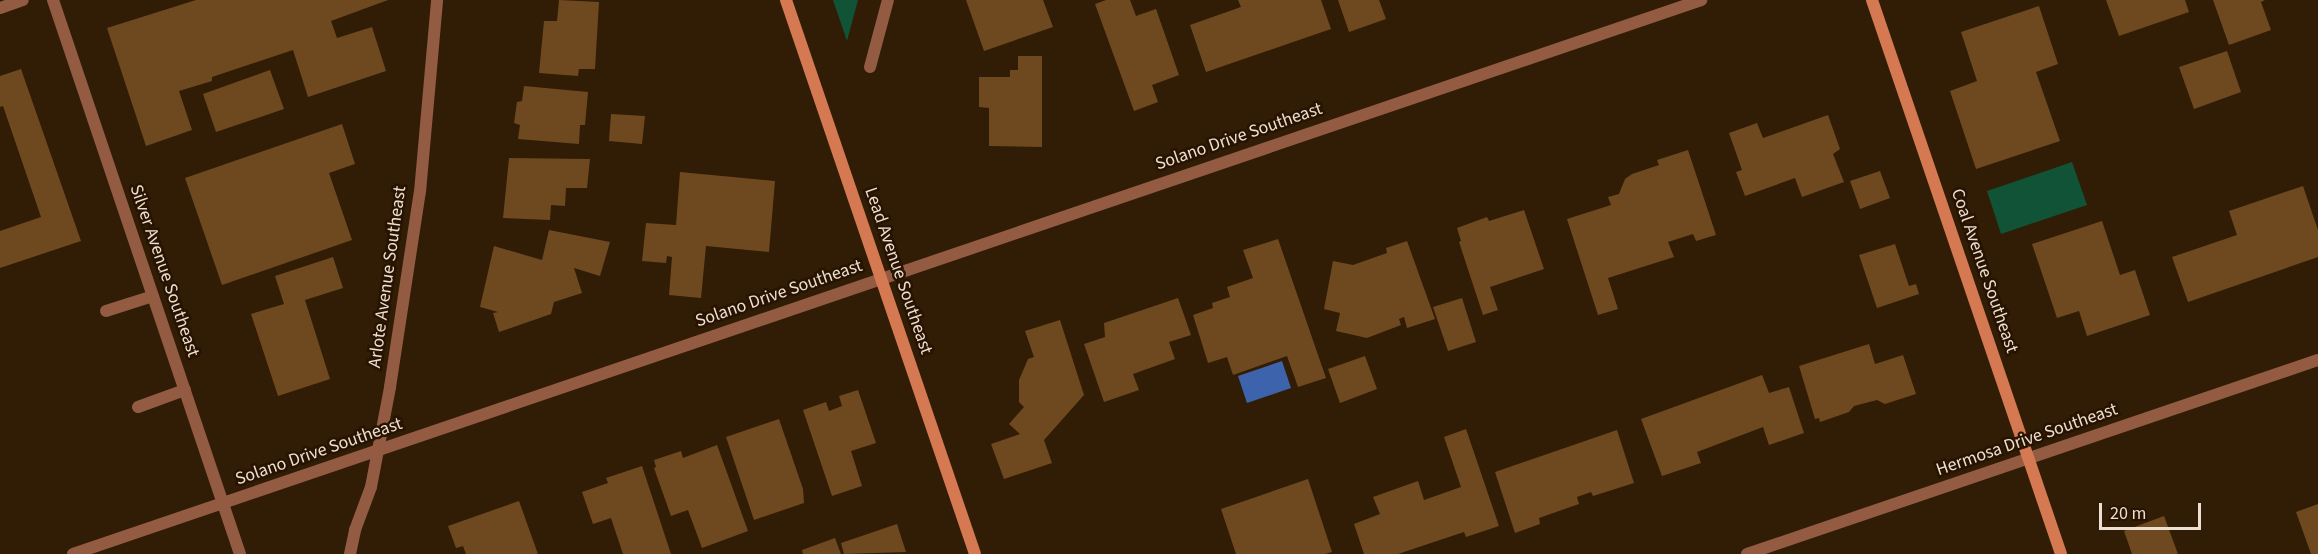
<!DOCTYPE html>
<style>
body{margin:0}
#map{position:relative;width:2318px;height:554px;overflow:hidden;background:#311d05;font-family:"Source Sans 3",sans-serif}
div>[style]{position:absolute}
.green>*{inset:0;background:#105337}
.water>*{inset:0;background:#3d63ad}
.building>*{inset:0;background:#6e4920}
.service>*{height:12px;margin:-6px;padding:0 6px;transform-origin:6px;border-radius:6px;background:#935b42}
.minor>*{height:12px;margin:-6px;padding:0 6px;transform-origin:6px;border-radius:6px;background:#935b42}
.secondary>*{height:12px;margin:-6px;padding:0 6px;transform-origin:6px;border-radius:6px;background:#d47951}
span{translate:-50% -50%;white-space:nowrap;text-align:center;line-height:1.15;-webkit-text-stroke:5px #271300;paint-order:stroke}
.street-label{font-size:18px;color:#eddfd1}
.scale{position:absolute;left:2099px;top:503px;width:102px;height:27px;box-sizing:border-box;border:3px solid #eddfd1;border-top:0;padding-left:8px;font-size:18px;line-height:21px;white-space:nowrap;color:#eddfd1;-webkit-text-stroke:4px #271300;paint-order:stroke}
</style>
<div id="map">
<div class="green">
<div style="clip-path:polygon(833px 0,858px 0,847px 41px)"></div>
<div style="clip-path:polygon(2072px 162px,2087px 205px,2001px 234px,1987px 191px)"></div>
</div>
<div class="water">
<div style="clip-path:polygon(1282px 361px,1291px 388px,1247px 403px,1238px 376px)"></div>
</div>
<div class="building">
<div style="clip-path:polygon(196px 0,388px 0,331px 21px,337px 38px,372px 27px,386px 71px,308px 97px,293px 50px,212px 77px,212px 81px,179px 91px,192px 130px,146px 146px,107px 28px)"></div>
<div style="clip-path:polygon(559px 0,599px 2px,595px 69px,579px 69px,578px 76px,539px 73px,544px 21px,557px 21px)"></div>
<div style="clip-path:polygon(966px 0,1043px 0,1053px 27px,984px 51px)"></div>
<div style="clip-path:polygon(1106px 0,1130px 0,1136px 16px,1156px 9px,1179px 75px,1152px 85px,1158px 102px,1134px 111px,1095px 4px)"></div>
<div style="clip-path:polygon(1238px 0,1321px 0,1331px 29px,1206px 72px,1190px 25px,1241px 7px)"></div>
<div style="clip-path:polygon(1338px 0,1379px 0,1386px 19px,1349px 32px)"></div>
<div style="clip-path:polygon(2106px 0,2185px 0,2189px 12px,2119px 36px)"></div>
<div style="clip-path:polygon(2213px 0,2265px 0,2261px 2px,2271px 30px,2229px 45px)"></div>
<div style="clip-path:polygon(2039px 6px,2058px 64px,2036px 72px,2060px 141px,1976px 169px,1950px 91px,1977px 81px,1961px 32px)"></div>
<div style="clip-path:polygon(2227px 51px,2241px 92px,2194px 109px,2179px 67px)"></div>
<div style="clip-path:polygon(1018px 56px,1042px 56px,1042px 147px,989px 146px,989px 108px,979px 107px,979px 77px,1010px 77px,1010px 70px,1018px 70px)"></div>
<div style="clip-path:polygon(21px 69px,81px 241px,0 268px,0 231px,41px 217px,3px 106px,0 107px,0 76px)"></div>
<div style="clip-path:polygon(270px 70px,284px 109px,216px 132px,203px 94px)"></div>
<div style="clip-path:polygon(524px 86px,588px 92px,585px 125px,580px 125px,579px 144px,518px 139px,520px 125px,514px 123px,517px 102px,522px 101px)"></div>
<div style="clip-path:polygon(611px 114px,645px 116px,642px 144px,609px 141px)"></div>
<div style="clip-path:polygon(1828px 115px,1840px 149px,1833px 154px,1844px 182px,1802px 197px,1795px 178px,1745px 196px,1736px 172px,1742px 170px,1729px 133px,1757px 123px,1763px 138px)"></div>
<div style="clip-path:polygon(342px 124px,355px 164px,329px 173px,352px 240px,222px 285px,185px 178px)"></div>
<div style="clip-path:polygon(1688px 150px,1716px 235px,1696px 241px,1693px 234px,1668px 242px,1674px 257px,1608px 278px,1618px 309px,1598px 315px,1567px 219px,1611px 205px,1608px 197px,1619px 194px,1625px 179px,1632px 174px,1659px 165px,1657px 160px)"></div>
<div style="clip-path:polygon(509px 158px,590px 159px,587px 188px,566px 188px,565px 206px,551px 205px,550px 220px,503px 218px)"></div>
<div style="clip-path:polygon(1880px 171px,1890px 198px,1860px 209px,1850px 181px)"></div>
<div style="clip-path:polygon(680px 172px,775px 181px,769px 252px,706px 246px,701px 298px,669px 295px,672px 257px,667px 256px,666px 263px,642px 261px,646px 223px,676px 225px)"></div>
<div style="clip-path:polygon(2303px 186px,2318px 230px,2318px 257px,2188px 302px,2172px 257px,2237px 235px,2229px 211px)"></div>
<div style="clip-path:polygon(1524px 210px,1544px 269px,1490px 287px,1498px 310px,1483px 315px,1459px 242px,1461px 241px,1457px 228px,1487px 217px,1489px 221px)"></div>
<div style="clip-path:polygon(2102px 221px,2120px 275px,2135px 270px,2150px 315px,2087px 336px,2079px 311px,2057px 318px,2032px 244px)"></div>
<div style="clip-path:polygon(549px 230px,610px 242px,600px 276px,574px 268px,582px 293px,554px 302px,551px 314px,499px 332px,493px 313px,498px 312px,480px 307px,494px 246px,542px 260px)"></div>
<div style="clip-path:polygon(1278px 239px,1326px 378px,1298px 387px,1287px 356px,1233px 375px,1227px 357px,1208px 363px,1193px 315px,1213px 308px,1212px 303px,1230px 297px,1227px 287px,1253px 278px,1243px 250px)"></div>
<div style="clip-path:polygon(1407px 241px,1435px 319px,1407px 328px,1404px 317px,1399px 319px,1401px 325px,1367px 338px,1336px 331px,1340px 313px,1324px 309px,1333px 261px,1353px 265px,1387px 253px,1386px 248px)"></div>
<div style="clip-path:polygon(1895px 244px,1909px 286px,1916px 284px,1919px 294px,1877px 308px,1859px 255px)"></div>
<div style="clip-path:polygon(333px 257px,343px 288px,305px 300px,330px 379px,278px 396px,251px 314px,284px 304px,275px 276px)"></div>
<div style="clip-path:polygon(1178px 298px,1191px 335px,1169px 342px,1175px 359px,1133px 374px,1139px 390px,1104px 402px,1084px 344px,1105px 337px,1104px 323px)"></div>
<div style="clip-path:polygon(1462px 298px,1476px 342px,1448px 351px,1433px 307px)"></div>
<div style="clip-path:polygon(1060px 320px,1084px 395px,1044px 440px,1052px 463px,1004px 479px,991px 444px,1020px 434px,1009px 424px,1024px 407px,1019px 402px,1019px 380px,1028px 359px,1034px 357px,1025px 331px)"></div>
<div style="clip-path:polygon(1869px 344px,1875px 364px,1903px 355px,1916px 394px,1885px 404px,1877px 400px,1854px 406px,1849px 412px,1820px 422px,1819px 418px,1815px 419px,1799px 366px)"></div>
<div style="clip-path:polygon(1365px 356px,1377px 389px,1340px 403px,1328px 369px)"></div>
<div style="clip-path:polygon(1762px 375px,1769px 393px,1789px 387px,1804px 433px,1769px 445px,1763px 427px,1697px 452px,1701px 463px,1662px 476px,1641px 419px)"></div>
<div style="clip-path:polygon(858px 390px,876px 443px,851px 451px,862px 486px,832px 496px,803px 410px,826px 402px,829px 411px,842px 406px,839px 396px)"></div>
<div style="clip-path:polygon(779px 419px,803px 489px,804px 503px,754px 520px,726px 437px)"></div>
<div style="clip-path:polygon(1466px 429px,1499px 526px,1466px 537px,1464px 532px,1398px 554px,1364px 554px,1354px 524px,1380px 514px,1373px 497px,1418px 481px,1424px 500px,1461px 487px,1444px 437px)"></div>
<div style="clip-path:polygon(1617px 430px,1634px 483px,1593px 496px,1591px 492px,1577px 497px,1579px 504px,1539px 518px,1540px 524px,1515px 533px,1495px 472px)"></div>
<div style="clip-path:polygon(717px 445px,748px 531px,702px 548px,688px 510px,671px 516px,654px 468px,656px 467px,654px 460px,681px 451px,683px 458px)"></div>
<div style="clip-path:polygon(642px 466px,671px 554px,623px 554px,611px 518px,593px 524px,582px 492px,608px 483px,606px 478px)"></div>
<div style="clip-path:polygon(1308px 479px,1332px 552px,1325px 554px,1236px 554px,1221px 509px)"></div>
<div style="clip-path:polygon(519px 501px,538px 554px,466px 554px,463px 546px,456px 548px,448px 526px)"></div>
<div style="clip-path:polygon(2318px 504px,2318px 554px,2311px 554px,2296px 512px)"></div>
<div style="clip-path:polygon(2164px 516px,2178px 554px,2132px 554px,2124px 531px)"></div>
<div style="clip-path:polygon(897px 524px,906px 552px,844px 554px,841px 543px)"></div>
<div style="clip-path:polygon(835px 538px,841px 554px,803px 554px,802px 550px)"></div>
</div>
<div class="service">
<div style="left:106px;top:311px;width:49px;rotate:-17.7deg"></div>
<div style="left:138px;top:407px;width:50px;rotate:-19.9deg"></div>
</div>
<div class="minor">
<div style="left:53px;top:0;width:585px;rotate:71.35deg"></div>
<div style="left:0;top:8px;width:24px;rotate:-19deg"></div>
<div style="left:870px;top:67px;width:69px;rotate:-75deg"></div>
<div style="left:73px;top:554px;width:1720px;rotate:-18.79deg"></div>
<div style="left:350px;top:554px;width:25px;rotate:-78deg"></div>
<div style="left:355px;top:530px;width:46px;rotate:-69.6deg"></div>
<div style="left:371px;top:487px;width:102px;rotate:-79.2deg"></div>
<div style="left:390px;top:387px;width:197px;rotate:-81.3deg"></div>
<div style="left:420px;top:192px;width:193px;rotate:-84.9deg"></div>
<div style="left:1747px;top:554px;width:603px;rotate:-18.77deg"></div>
</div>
<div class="secondary">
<div style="left:786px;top:0;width:585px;rotate:71.16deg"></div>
<div style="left:1872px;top:0;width:585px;rotate:71.16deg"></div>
</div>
<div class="street-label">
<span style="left:1239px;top:137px;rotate:-19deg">Solano Drive Southeast</span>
<span style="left:164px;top:271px;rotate:71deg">Silver Avenue Southeast</span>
<span style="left:898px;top:271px;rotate:71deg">Lead Avenue Southeast</span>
<span style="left:1984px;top:271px;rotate:71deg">Coal Avenue Southeast</span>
<span style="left:388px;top:277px;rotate:-82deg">Arlote Avenue Southeast</span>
<span style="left:779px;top:294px;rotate:-19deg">Solano Drive Southeast</span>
<span style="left:2027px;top:440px;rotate:-19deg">Hermosa Drive Southeast</span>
<span style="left:319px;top:452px;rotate:-19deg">Solano Drive Southeast</span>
</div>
<div class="scale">20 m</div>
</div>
